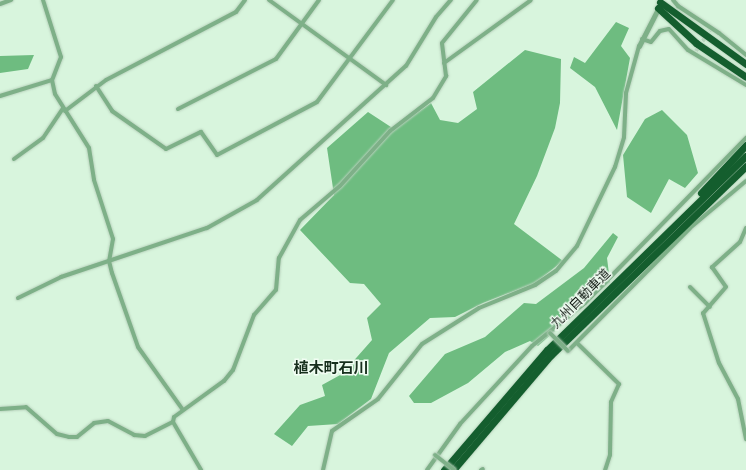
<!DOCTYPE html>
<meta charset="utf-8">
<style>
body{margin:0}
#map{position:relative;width:746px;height:470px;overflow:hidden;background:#d8f5dd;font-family:"Source Sans 3","Noto Sans JP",sans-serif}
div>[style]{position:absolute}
.forest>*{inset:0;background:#6ebc80}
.minor-tunnel>*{height:4px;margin-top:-2px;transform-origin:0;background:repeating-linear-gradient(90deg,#bad4be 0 4px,transparent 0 6px)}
.roads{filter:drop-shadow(0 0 1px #b8d2bc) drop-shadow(0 0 1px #b8d2bc)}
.minor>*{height:4px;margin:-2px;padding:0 2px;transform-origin:2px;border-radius:2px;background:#7eb088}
.tertiary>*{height:5px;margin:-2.5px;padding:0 2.5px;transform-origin:2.5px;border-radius:2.5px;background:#7eb088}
.motorway>*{height:7px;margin:-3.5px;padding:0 3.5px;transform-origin:3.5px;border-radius:3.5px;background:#145e2e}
.bridges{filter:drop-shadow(0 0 1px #b8d2bc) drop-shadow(0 0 1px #b8d2bc)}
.minor-bridge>*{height:4px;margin:-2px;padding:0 2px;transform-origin:2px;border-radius:2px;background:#7eb088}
span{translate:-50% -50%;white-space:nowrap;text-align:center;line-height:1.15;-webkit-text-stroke:3px #f1fdf3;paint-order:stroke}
.street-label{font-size:13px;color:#0e1810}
.quarter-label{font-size:15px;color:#172f1d;font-weight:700}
</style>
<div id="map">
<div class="forest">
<div style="clip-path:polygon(616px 22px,629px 28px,621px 46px,630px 58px,617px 130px,595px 87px,570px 68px,574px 57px,585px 63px)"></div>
<div style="clip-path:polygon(525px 50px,561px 59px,560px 103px,555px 128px,537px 176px,514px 224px,563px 261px,535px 283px,483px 303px,455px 317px,430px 318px,389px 353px,371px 399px,338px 424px,308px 426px,292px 446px,274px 434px,300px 405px,325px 396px,322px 385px,342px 374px,372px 340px,367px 318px,381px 304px,364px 284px,350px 283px,300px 230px,334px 195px,327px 148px,368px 112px,394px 129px,431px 103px,440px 120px,458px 123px,477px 109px,473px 92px)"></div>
<div style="clip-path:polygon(34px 55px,28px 69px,0 73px,0 56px)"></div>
<div style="clip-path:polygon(662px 110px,687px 135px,698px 173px,685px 188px,669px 179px,651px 213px,627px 197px,623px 155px,645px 119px)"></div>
<div style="clip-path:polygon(613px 233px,618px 237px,607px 258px,610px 282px,538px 346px,530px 341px,505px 352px,468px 383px,431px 403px,414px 403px,409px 396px,445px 354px,485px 337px,524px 303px,536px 304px,584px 268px)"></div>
</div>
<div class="minor-tunnel">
<div style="left:696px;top:51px;width:25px;rotate:-56deg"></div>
</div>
<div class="roads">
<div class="minor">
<div style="left:43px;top:0;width:60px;rotate:72.5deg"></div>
<div style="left:61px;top:57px;width:25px;rotate:111deg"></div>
<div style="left:52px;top:80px;width:14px;rotate:78deg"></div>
<div style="left:55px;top:94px;width:64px;rotate:57.8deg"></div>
<div style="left:89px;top:148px;width:32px;rotate:81deg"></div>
<div style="left:94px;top:180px;width:62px;rotate:72.1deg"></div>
<div style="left:113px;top:239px;width:22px;rotate:100deg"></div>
<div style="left:109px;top:261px;width:12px;rotate:76deg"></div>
<div style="left:112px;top:273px;width:78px;rotate:70.6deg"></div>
<div style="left:138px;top:347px;width:77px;rotate:54.5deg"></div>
<div style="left:269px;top:0;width:145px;rotate:36deg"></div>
<div style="left:673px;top:0;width:8px;rotate:50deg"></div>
<div style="left:678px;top:6px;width:49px;rotate:33.4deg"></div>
<div style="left:719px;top:33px;width:35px;rotate:39deg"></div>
<div style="left:0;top:4px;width:12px;rotate:-20deg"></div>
<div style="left:642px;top:39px;width:9px;rotate:18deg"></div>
<div style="left:651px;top:42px;width:14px;rotate:-51deg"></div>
<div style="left:660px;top:31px;width:9px;rotate:-13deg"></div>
<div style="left:669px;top:29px;width:28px;rotate:48deg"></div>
<div style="left:688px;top:50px;width:68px;rotate:31.1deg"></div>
<div style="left:444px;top:63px;width:107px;rotate:-35.9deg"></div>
<div style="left:96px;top:86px;width:30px;rotate:57deg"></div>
<div style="left:112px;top:111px;width:66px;rotate:35.1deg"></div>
<div style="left:166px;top:149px;width:39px;rotate:-26deg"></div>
<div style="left:201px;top:132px;width:28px;rotate:55deg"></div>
<div style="left:217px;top:155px;width:113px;rotate:-27.9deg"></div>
<div style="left:317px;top:102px;width:127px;rotate:-53.3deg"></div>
<div style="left:0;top:96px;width:54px;rotate:-17.1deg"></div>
<div style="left:178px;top:109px;width:110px;rotate:-27deg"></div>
<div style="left:276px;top:59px;width:73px;rotate:-53.9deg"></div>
<div style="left:65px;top:111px;width:51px;rotate:-37.1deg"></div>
<div style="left:106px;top:80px;width:147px;rotate:-27.6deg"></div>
<div style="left:236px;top:12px;width:15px;rotate:-53deg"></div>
<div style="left:14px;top:159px;width:36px;rotate:-36deg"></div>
<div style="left:43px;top:138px;width:36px;rotate:-56deg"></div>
<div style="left:746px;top:228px;width:15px;rotate:113deg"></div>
<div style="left:740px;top:242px;width:38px;rotate:138deg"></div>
<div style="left:712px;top:267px;width:24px;rotate:55deg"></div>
<div style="left:726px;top:287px;width:35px;rotate:131deg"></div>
<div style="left:703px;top:313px;width:52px;rotate:72.3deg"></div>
<div style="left:719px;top:363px;width:41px;rotate:62.2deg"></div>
<div style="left:738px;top:399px;width:41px;rotate:78.7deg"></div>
<div style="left:690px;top:287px;width:28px;rotate:45deg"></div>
<div style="left:18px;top:298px;width:48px;rotate:-26deg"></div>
<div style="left:61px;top:277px;width:154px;rotate:-18.6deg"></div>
<div style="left:207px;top:228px;width:57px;rotate:-29.2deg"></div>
<div style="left:257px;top:200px;width:200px;rotate:-42deg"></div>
<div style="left:406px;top:66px;width:57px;rotate:-58.5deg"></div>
<div style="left:436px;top:17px;width:23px;rotate:-49deg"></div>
<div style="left:577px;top:343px;width:59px;rotate:44.3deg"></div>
<div style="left:619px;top:384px;width:20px;rotate:114deg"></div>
<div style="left:611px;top:402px;width:53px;rotate:91.1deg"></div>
<div style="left:610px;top:455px;width:16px;rotate:108deg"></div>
<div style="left:568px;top:351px;width:173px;rotate:-45.2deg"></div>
<div style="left:690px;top:228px;width:73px;rotate:-40deg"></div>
<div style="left:0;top:409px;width:26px;rotate:-4deg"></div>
<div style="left:26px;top:407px;width:41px;rotate:41.1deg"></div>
<div style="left:57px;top:434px;width:12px;rotate:14deg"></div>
<div style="left:69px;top:437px;width:8px"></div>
<div style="left:77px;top:437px;width:22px;rotate:-39deg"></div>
<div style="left:94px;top:423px;width:14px;rotate:-8deg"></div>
<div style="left:108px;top:421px;width:30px;rotate:28deg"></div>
<div style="left:134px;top:435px;width:11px;rotate:5deg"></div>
<div style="left:145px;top:436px;width:31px;rotate:-27deg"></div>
<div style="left:173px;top:422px;width:5px;rotate:-79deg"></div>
<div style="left:174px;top:417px;width:62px;rotate:-35.8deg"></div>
<div style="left:224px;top:381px;width:14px;rotate:-51deg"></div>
<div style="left:233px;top:370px;width:59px;rotate:-69.1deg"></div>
<div style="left:254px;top:315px;width:33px;rotate:-49deg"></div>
<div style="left:276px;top:290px;width:32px;rotate:-85deg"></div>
<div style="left:279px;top:258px;width:43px;rotate:-61.1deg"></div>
<div style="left:300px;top:220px;width:52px;rotate:-40.4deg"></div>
<div style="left:340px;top:186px;width:74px;rotate:-47.7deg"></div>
<div style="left:390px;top:131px;width:54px;rotate:-37.5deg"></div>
<div style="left:433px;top:98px;width:26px;rotate:-59deg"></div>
<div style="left:446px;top:76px;width:33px;rotate:-97deg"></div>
<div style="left:442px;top:43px;width:55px;rotate:-50.9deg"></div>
<div style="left:173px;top:422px;width:56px;rotate:59.7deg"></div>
<div style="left:323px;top:470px;width:40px;rotate:-77deg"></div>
<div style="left:332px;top:431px;width:56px;rotate:-34.8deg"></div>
<div style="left:378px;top:399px;width:70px;rotate:-51.3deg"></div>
<div style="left:422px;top:344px;width:67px;rotate:-32.3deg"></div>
<div style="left:479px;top:308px;width:61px;rotate:-22.3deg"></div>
<div style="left:535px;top:285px;width:25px;rotate:-34deg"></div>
<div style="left:556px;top:271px;width:33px;rotate:-50deg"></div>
<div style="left:577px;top:246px;width:88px;rotate:-64.3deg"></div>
<div style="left:615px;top:167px;width:31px;rotate:-73deg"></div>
<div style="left:624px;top:137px;width:44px;rotate:-87.4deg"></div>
<div style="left:626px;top:93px;width:49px;rotate:-74.5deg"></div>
<div style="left:427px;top:470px;width:57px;rotate:-54.3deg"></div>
<div style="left:460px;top:424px;width:106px;rotate:-47.3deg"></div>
<div style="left:532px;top:346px;width:68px;rotate:-39.1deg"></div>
<div style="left:585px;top:303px;width:231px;rotate:-45.7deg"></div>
<div style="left:481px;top:470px;width:2px;rotate:-27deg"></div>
</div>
<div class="tertiary">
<div style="left:639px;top:46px;width:44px;rotate:-62.9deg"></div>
</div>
<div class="motorway">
<div style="left:660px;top:2px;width:106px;rotate:35.8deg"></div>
<div style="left:658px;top:8px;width:52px;rotate:42.6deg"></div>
<div style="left:696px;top:43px;width:60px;rotate:34.2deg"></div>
<div style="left:701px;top:193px;width:66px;rotate:-46.8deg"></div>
<div style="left:444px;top:470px;width:158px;rotate:-49.4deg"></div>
<div style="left:547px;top:350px;width:278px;rotate:-44.3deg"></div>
<div style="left:453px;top:470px;width:151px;rotate:-49.6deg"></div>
<div style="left:551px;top:355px;width:272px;rotate:-44.1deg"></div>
</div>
</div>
<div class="bridges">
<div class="minor-bridge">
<div style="left:550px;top:333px;width:25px;rotate:45deg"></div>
<div style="left:435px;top:455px;width:24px;rotate:38deg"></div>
</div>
</div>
<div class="street-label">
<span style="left:581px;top:299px;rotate:-45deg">九州自動車道</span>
</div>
<div class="quarter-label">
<span style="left:331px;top:369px">植木町石川</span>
</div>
</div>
